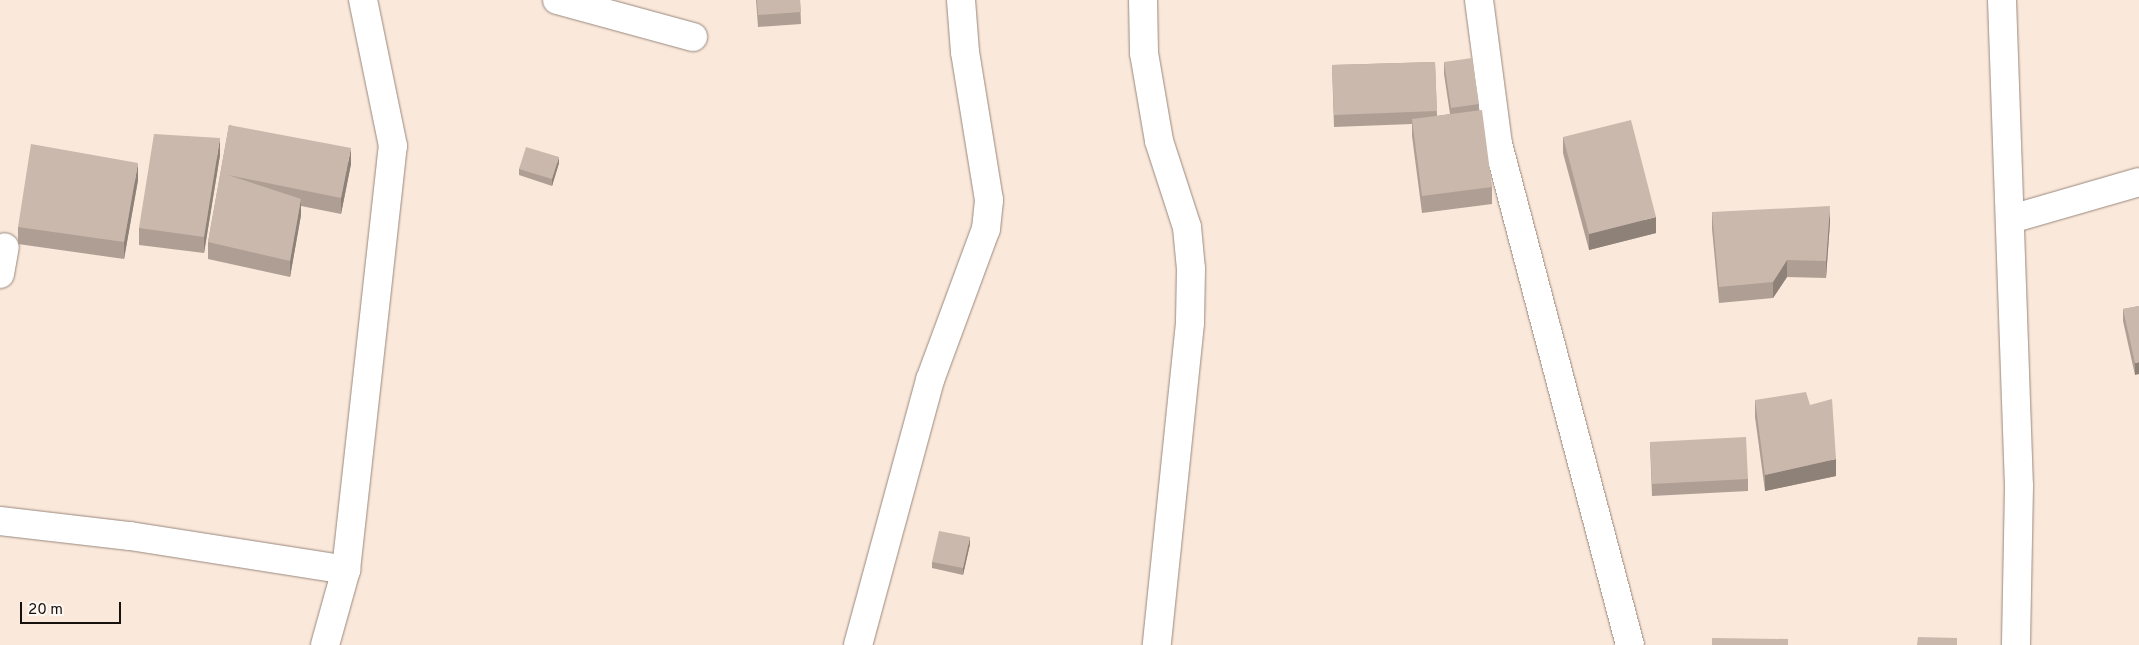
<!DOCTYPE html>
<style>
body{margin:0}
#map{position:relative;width:2139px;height:645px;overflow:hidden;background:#fae8db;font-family:Overpass,sans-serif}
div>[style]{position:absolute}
.roads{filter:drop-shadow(0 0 1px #99887d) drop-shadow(0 0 1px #99887d)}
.minor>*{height:28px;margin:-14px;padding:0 14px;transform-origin:14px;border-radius:14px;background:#fff}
.wall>*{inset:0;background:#ae9e94}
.shaded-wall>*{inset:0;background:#8d8178}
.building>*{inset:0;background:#cab8ac}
span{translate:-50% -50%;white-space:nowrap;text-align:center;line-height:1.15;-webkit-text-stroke:5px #fff7f2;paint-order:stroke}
.scale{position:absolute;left:20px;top:602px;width:101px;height:22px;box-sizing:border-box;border:2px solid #17110d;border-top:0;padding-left:6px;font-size:15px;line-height:18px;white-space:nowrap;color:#17110d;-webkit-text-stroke:4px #fff7f2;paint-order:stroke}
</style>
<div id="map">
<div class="roads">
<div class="minor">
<div style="left:557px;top:0;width:141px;rotate:15.2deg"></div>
<div style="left:1143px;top:0;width:53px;rotate:88.9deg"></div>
<div style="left:1144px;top:53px;width:89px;rotate:80.3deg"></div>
<div style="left:1159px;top:141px;width:90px;rotate:72deg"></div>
<div style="left:1187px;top:227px;width:42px;rotate:84.6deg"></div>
<div style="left:1191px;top:269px;width:54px;rotate:91.1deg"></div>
<div style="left:1190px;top:323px;width:324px;rotate:95.9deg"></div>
<div style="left:1479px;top:0;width:145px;rotate:82.5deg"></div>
<div style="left:1498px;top:144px;width:518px;rotate:75.24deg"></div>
<div style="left:2002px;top:0;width:486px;rotate:88deg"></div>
<div style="left:2019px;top:486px;width:159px;rotate:91.1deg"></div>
<div style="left:2011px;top:219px;width:133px;rotate:-16.1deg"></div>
<div style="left:0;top:274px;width:27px;rotate:-80deg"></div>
<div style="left:0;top:521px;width:131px;rotate:6.6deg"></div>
<div style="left:130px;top:536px;width:219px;rotate:8.9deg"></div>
<div style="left:325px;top:645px;width:78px;rotate:-74.4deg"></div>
<div style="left:346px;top:570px;width:427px;rotate:-83.7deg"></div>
<div style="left:393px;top:146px;width:149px;rotate:-101.6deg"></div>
<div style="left:858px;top:645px;width:275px;rotate:-74.8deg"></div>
<div style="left:930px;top:380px;width:161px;rotate:-69.7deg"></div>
<div style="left:986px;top:229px;width:29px;rotate:-84deg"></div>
<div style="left:989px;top:200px;width:150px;rotate:-99.2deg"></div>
<div style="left:965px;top:52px;width:52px;rotate:-94.4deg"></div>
</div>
</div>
<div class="wall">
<div style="clip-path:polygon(756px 0,800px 0,801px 24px,758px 27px)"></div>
<div style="clip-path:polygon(1435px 62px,1437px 116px,1450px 114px,1444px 74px,1444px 62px,1479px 104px,1479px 110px,1492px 187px,1492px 204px,1422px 213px,1412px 136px,1412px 124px,1334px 127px,1332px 65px)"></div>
<div style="clip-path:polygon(229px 125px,351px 164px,341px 214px,301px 206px,301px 215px,290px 277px,208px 259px,208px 242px)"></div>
<div style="clip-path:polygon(1563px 137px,1656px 233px,1589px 250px,1563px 153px)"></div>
<div style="clip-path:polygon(220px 155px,204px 253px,139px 245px,139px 228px)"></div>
<div style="clip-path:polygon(559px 163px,552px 186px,519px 175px,519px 169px)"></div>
<div style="clip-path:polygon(138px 180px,124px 259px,18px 244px,18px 227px)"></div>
<div style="clip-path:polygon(1712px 212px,1830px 222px,1826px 278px,1787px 277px,1773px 298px,1719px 303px,1712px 229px)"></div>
<div style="clip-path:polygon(2139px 306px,2135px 375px,2123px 321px,2123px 309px)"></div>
<div style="clip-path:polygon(1755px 400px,1810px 405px,1836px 476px,1765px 491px,1755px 417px)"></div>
<div style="clip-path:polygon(1650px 442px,1748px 479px,1748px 491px,1652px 496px)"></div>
<div style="clip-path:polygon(970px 544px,963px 575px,932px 568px,932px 562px)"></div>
</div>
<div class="shaded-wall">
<div style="clip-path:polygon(220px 138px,220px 155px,204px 253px,204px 237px)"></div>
<div style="clip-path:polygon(351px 148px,351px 164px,341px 214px,341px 198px)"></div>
<div style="clip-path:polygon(559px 157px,559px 163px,552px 186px,552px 179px)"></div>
<div style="clip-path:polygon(138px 163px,138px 180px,124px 259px,124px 242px)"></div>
<div style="clip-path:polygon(301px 199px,301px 215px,290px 277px,290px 261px)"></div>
<div style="clip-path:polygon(1830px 206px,1830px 222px,1826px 278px,1826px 261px)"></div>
<div style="clip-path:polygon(1656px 217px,1656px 233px,1589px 250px,1589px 234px)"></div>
<div style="clip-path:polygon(1787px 260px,1787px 277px,1773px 298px,1773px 282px)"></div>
<div style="clip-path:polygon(2139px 362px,2139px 374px,2135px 375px,2135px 363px)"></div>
<div style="clip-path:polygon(1836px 459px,1836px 476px,1765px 491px,1765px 475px)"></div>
<div style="clip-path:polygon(970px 537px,970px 544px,963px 575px,963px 568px)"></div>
</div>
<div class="building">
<div style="clip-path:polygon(757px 0,800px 0,801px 12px,758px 15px)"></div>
<div style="clip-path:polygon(1472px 58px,1479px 104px,1451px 108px,1444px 62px)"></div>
<div style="clip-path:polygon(1435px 62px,1437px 111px,1334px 115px,1332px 65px)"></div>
<div style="clip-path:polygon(1482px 110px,1492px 187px,1422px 196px,1412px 119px)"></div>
<div style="clip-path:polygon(1631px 120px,1656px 217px,1589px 234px,1563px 137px)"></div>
<div style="clip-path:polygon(229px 125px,351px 148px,341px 198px,228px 175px,301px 199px,290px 261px,208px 242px)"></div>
<div style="clip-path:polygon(154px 134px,220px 138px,204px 237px,139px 228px)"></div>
<div style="clip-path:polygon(31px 144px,138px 163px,124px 242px,18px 227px)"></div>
<div style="clip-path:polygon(526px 147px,559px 157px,552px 179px,519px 169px)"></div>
<div style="clip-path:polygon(1830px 206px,1826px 261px,1787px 260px,1773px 282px,1719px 287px,1712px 212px)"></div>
<div style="clip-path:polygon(2139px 306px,2139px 362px,2135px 363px,2123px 309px)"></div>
<div style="clip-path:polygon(1806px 392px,1810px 405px,1832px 399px,1836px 459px,1765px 475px,1755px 400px)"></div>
<div style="clip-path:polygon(1746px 437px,1748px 479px,1652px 484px,1650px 442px)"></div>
<div style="clip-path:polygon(939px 531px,970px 537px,963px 568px,932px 562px)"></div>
<div style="clip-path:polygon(1918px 637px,1957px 638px,1957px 645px,1917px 645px)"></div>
<div style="clip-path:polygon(1712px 638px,1788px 639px,1788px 645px,1712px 645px)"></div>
</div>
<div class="scale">20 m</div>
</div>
